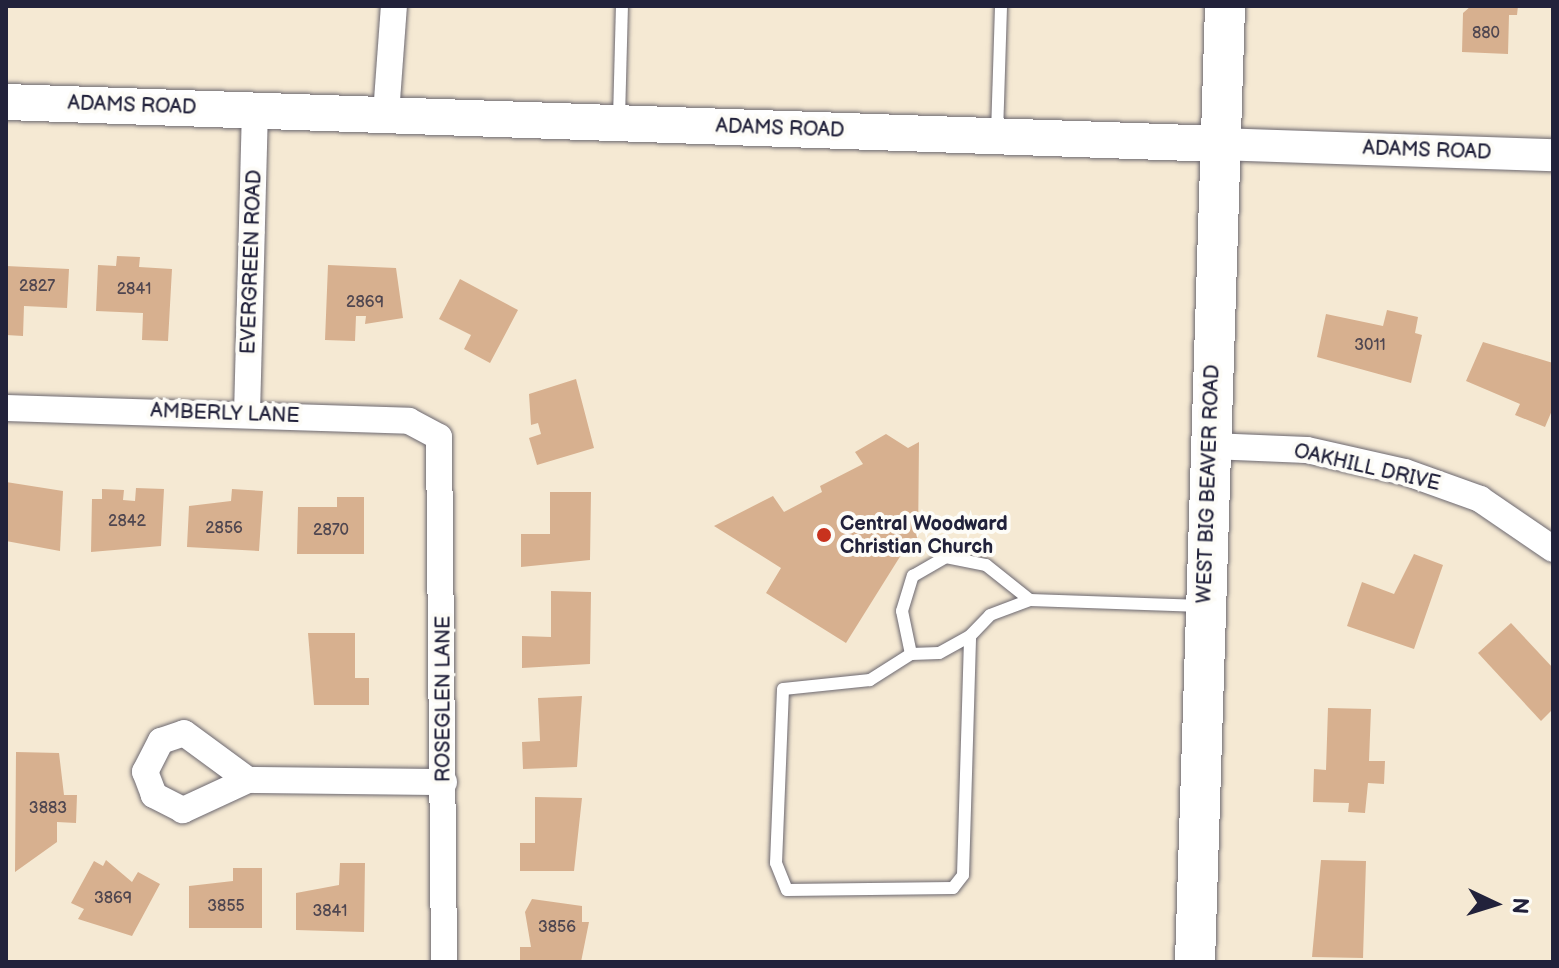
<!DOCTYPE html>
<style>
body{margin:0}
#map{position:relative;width:1559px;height:968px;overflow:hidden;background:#f5e9d3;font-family:"Balsamiq Sans",sans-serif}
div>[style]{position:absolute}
.building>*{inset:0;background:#d7b08f}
.roads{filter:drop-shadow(0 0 2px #6c6870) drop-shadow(0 0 2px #6c6870)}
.service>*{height:12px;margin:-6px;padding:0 6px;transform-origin:6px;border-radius:6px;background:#fff}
.minor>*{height:26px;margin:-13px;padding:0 13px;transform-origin:13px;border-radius:13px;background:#fff}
.tertiary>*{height:32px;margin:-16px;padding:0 16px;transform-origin:16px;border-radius:16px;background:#fff}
.secondary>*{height:36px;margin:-18px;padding:0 18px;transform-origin:18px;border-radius:18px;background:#fff}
.primary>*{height:40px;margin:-20px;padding:0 20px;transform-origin:20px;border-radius:20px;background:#fff}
.dots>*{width:22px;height:22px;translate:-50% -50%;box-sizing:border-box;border:4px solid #fdfcf7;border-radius:50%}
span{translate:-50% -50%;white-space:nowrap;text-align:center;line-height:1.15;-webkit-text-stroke:8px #fdfcf7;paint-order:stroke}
.number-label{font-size:16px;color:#4f4650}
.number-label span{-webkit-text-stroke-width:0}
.street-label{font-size:20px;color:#22223b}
.poi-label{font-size:20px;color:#22223b;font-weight:700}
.left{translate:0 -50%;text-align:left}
.frame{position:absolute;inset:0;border:8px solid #22223b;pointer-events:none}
.north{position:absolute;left:1455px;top:864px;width:80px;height:80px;-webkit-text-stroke:6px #fdfcf7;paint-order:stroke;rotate:94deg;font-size:22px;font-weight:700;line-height:32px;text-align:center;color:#22223b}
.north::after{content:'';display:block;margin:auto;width:28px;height:36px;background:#22223b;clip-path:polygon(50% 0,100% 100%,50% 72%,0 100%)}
</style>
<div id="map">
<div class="building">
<div style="clip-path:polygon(1471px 6px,1518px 6px,1517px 15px,1509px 15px,1508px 54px,1462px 52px,1463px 13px)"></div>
<div style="clip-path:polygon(117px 256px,140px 257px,139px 267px,172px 269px,168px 341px,142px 340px,143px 313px,96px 311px,98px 265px,116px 266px)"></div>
<div style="clip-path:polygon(328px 265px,396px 268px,403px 318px,365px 324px,366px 316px,356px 316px,355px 341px,325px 340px)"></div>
<div style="clip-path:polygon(6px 266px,69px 269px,67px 308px,24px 306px,23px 336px,6px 335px)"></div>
<div style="clip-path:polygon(460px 279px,518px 310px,490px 363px,464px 349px,471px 335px,439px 319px)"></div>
<div style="clip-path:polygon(1387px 310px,1418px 317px,1415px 333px,1422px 335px,1411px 383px,1317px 357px,1326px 314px,1383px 326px)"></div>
<div style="clip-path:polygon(1483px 342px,1553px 363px,1553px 408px,1545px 427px,1515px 415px,1520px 404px,1466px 381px)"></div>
<div style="clip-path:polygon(576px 379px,594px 448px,537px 465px,529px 438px,541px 434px,538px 423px,531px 425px,529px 394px)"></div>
<div style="clip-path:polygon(886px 434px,908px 448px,919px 442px,918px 545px,906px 547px,846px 643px,766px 593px,781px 568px,714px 526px,773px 496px,784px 512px,822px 492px,820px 486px,863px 464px,855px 452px)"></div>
<div style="clip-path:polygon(6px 482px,63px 491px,60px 551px,6px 541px)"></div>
<div style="clip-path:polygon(136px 488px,164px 489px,161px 546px,91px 552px,92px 499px,102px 499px,102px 489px,124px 490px,123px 500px,135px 501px)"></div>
<div style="clip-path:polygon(232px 489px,263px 491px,259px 551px,187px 547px,189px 506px,231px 501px)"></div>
<div style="clip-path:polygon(550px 492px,591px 492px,590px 560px,521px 567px,521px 534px,550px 534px)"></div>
<div style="clip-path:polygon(337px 497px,364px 497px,364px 554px,297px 554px,298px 507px,337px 507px)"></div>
<div style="clip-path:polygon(1414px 554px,1443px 565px,1414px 649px,1347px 626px,1362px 582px,1394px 594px)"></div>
<div style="clip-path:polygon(551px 591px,591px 592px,590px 664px,522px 668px,522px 636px,551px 637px)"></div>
<div style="clip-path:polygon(1511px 623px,1553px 668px,1553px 709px,1541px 721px,1478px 653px)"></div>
<div style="clip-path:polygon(308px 633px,355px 633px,355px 678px,369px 678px,369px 705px,314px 705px)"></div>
<div style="clip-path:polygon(582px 696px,577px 767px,523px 769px,522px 742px,540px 741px,538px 698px)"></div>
<div style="clip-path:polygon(1328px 708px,1371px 709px,1369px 761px,1385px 761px,1384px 784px,1368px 783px,1365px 813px,1348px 812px,1349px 803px,1313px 802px,1314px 769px,1326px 770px)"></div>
<div style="clip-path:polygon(16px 752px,59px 753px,64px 795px,77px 795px,76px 823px,57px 822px,57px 842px,15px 872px)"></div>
<div style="clip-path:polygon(535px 797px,582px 798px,574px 871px,520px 871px,520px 843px,535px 843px)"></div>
<div style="clip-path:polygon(106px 860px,132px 882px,138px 872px,160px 884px,132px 936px,78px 919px,84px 909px,71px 903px,94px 861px,103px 866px)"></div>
<div style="clip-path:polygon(1321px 860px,1366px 861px,1363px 958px,1312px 957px)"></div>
<div style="clip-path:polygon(340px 863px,365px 863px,364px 932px,296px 930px,296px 893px,339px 885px)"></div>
<div style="clip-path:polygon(233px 868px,262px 868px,262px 928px,189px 928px,189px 886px,233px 881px)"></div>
<div style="clip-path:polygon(532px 899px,582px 906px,582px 922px,589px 922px,581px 962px,520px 962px,520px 947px,531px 947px,525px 912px)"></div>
</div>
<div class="roads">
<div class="service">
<div style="left:619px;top:119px;width:113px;rotate:-88.5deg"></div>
<div style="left:997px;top:134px;width:128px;rotate:-88.2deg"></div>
<div style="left:970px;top:636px;width:35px;rotate:151deg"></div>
<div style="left:939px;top:653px;width:28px;rotate:178deg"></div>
<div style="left:911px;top:654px;width:49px;rotate:147.6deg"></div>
<div style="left:870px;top:680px;width:87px;rotate:174.1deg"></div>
<div style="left:783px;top:689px;width:174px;rotate:92.3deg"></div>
<div style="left:776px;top:863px;width:29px;rotate:68deg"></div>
<div style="left:787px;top:890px;width:166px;rotate:-0.7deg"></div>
<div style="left:953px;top:888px;width:16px;rotate:-52deg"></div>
<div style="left:963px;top:875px;width:239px;rotate:-88.3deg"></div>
<div style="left:970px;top:636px;width:29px;rotate:-46deg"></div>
<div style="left:990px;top:615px;width:43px;rotate:-20.6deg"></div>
<div style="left:1030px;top:600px;width:172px;rotate:2deg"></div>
<div style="left:911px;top:654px;width:44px;rotate:-101.8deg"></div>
<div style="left:902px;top:611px;width:37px;rotate:-73deg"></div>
<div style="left:913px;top:576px;width:38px;rotate:-30deg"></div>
<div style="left:946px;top:557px;width:41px;rotate:11.3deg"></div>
<div style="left:986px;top:565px;width:56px;rotate:38.5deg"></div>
</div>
<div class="minor">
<div style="left:386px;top:114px;width:108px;rotate:-85.8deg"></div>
<div style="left:6px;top:408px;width:403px;rotate:1.8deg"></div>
<div style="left:409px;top:421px;width:34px;rotate:28deg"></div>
<div style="left:439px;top:437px;width:525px;rotate:89.45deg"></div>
<div style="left:247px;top:414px;width:304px;rotate:-88.5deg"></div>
<div style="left:1211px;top:446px;width:96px;rotate:2.4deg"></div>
<div style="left:1307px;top:450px;width:100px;rotate:12.7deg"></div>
<div style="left:1405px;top:472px;width:80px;rotate:19.8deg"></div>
<div style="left:1480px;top:499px;width:88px;rotate:34.4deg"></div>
<div style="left:248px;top:780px;width:72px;rotate:155.2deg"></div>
<div style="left:183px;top:810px;width:33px;rotate:-153deg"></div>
<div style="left:154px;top:795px;width:25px;rotate:-111deg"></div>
<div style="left:145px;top:772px;width:35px;rotate:-63deg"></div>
<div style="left:161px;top:741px;width:24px;rotate:-19deg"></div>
<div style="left:184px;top:733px;width:79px;rotate:36.3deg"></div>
<div style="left:248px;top:780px;width:196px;rotate:0.6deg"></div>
</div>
<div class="tertiary">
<div style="left:1218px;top:144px;width:335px;rotate:1.9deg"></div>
</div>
<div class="secondary">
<div style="left:6px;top:102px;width:1213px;rotate:1.98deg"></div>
</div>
<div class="primary">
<div style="left:1195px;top:962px;width:956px;rotate:-88.2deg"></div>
</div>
</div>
<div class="dots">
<div style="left:824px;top:535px;background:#c8321e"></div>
</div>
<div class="number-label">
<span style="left:1486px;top:34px">880</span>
<span style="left:37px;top:287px">2827</span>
<span style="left:134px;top:290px">2841</span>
<span style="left:365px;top:303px">2869</span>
<span style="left:1370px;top:346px">3011</span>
<span style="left:127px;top:522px">2842</span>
<span style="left:224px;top:529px">2856</span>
<span style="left:331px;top:531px">2870</span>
<span style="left:48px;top:809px">3883</span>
<span style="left:113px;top:899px">3869</span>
<span style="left:226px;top:907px">3855</span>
<span style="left:330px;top:912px">3841</span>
<span style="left:557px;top:928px">3856</span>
</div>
<div class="street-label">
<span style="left:132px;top:106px;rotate:2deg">ADAMS ROAD</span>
<span style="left:780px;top:129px;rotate:2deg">ADAMS ROAD</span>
<span style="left:1427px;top:151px;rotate:2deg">ADAMS ROAD</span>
<span style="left:252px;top:262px;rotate:-88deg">EVERGREEN ROAD</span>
<span style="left:225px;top:414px;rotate:2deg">AMBERLY LANE</span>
<span style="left:1367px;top:468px;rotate:13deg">OAKHILL DRIVE</span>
<span style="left:1209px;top:484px;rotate:-88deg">WEST BIG BEAVER ROAD</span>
<span style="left:444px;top:699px;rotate:-90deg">ROSEGLEN LANE</span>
</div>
<div class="poi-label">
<span class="left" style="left:840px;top:536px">Central Woodward<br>Christian Church</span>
</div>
<div class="frame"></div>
<div class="north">N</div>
</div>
